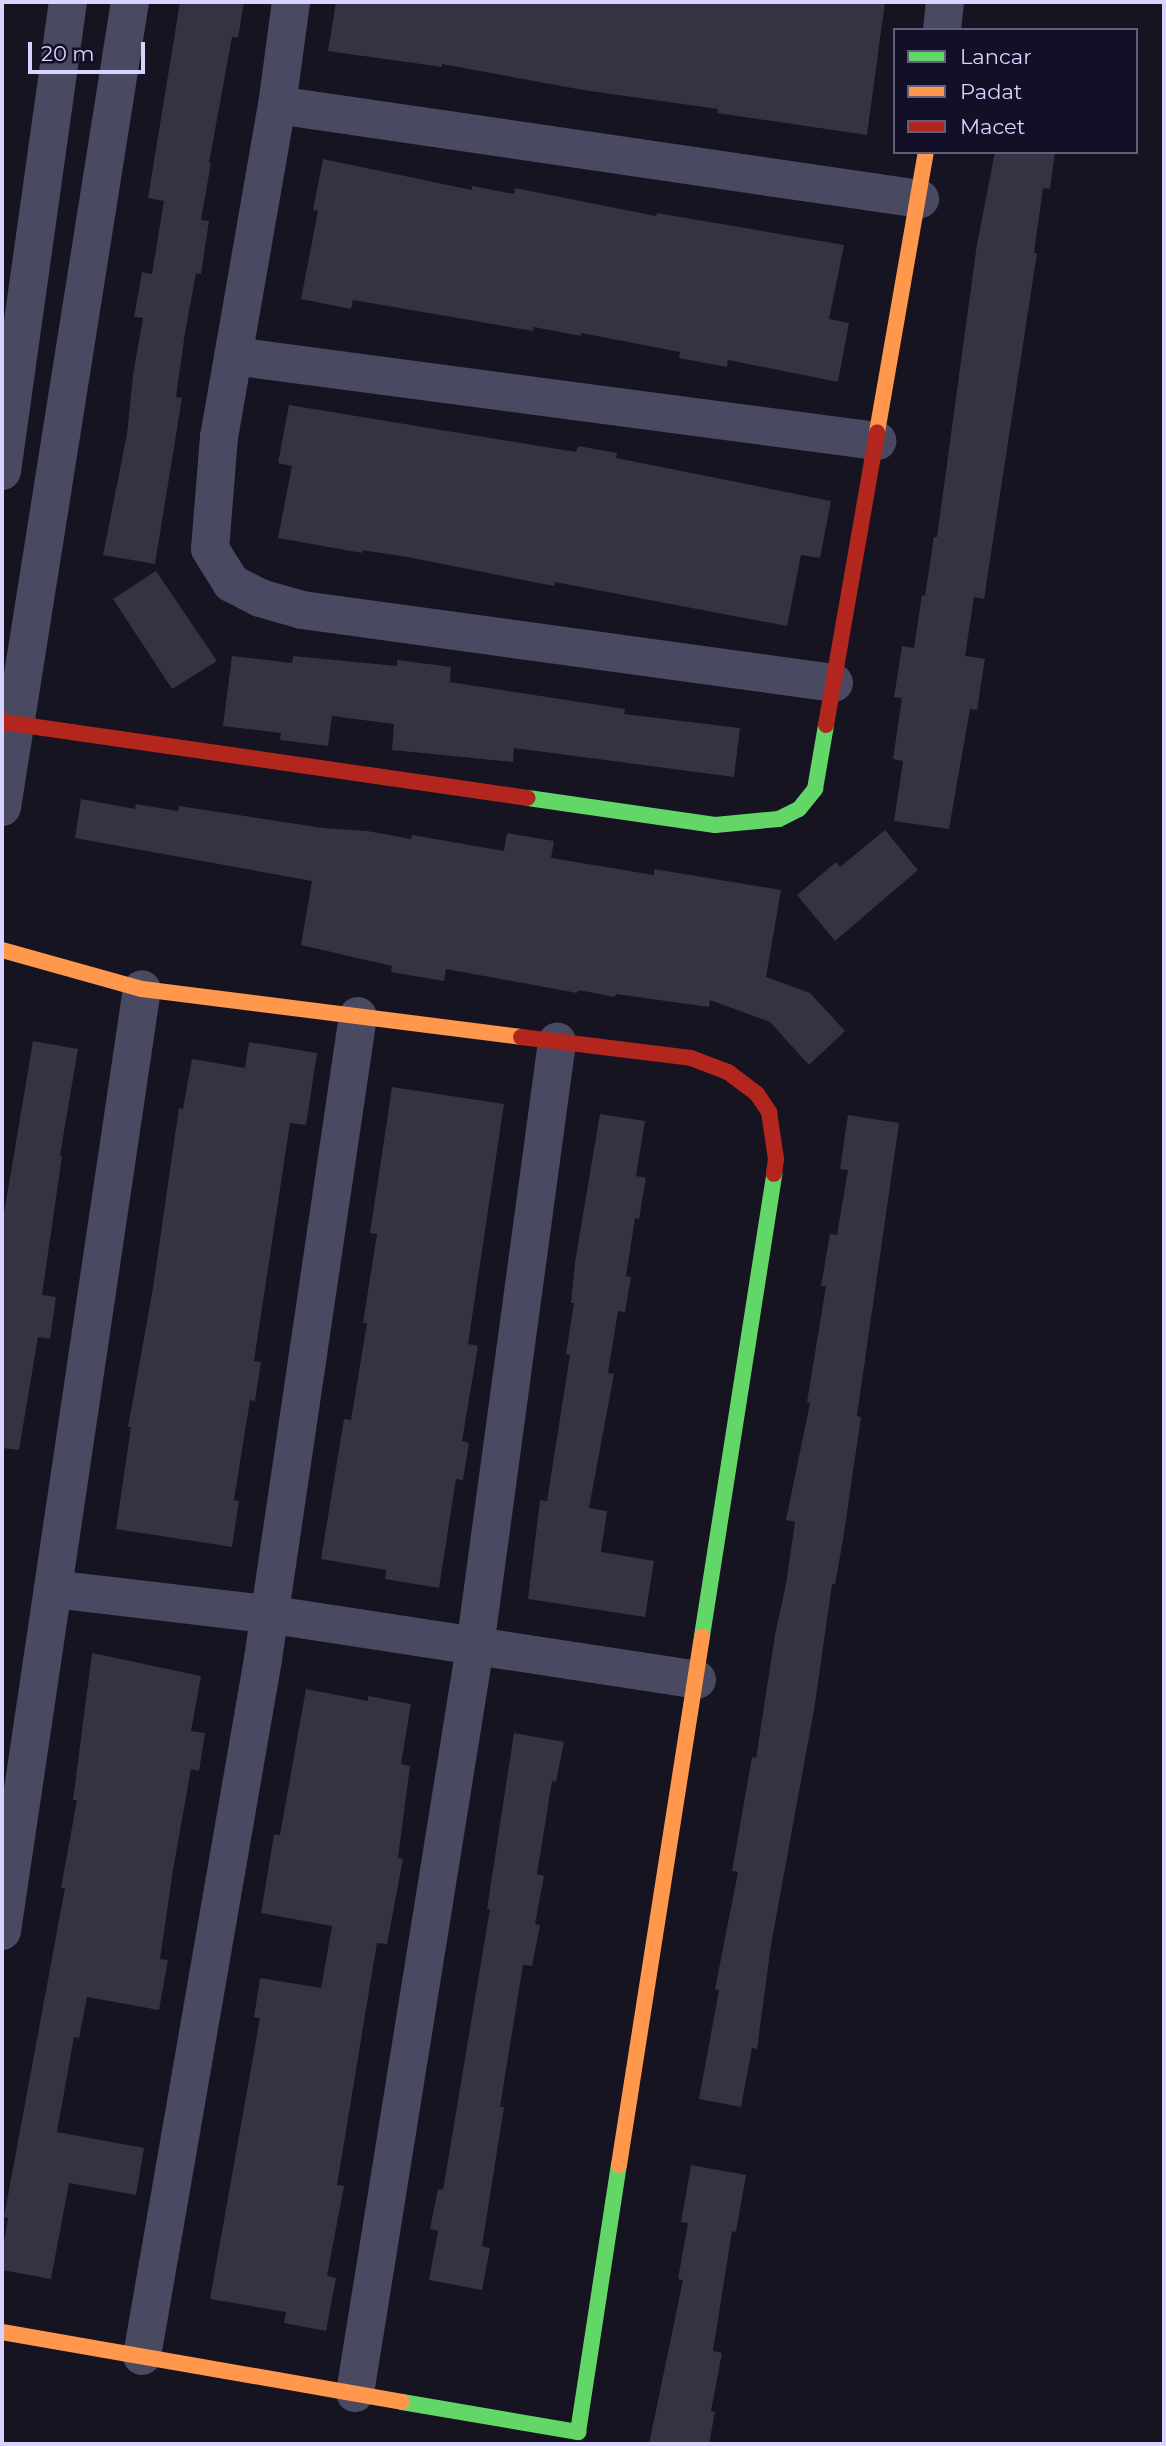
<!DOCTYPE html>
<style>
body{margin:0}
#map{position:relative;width:1166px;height:2446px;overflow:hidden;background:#161421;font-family:Montserrat,sans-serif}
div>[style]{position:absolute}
.building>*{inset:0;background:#343243}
.street>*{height:38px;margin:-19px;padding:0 19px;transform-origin:19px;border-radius:19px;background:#4a4962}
.fast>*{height:16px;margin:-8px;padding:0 8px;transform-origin:8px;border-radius:8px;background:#63d668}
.slow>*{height:16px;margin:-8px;padding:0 8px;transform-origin:8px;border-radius:8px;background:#ff974d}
.jam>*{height:16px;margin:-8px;padding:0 8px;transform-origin:8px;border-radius:8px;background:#b3261e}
span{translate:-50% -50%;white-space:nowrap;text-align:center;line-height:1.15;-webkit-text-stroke:5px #130f26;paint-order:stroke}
.frame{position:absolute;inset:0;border:4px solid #d9d4ff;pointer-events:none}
.legend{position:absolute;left:893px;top:28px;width:245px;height:126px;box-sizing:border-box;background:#130f26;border:2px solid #625e7d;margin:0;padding:9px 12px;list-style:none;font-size:21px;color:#d9d4ff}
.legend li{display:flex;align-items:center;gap:14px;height:35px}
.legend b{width:35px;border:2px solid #625e7d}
.scale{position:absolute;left:28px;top:42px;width:117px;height:32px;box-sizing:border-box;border:4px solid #d9d4ff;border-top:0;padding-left:9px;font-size:21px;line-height:24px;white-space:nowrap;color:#d9d4ff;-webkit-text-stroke:5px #130f26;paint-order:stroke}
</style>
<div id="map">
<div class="building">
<div style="clip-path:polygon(180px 2px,244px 2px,238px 38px,232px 37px,209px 163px,211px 163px,201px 220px,209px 221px,201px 274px,196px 273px,185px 333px,176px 397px,182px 398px,155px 564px,103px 555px,127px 434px,133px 375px,143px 318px,134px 317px,142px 272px,152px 274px,164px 201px,148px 198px)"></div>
<div style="clip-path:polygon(336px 2px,885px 2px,867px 135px,717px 113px,718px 109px,583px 90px,442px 64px,442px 67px,328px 51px)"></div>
<div style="clip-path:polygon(995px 152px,1055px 152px,1050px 189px,1043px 188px,1034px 253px,1037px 253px,984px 599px,974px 597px,965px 656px,985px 659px,977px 710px,970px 709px,949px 829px,894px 821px,903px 761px,893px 759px,902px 698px,894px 697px,902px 646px,914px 648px,922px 595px,925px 596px,934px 537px,937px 537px,977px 244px)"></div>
<div style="clip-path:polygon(323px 159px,472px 190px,472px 186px,514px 194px,515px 188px,656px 216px,657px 213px,844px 245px,829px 319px,849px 323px,838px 382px,728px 360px,727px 367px,679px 358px,680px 352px,581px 333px,581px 336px,534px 327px,533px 331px,353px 300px,351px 309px,301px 299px,318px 211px,313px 210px)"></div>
<div style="clip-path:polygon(289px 405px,576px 452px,578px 446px,617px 453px,616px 458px,831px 501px,820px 558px,801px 555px,787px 626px,555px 582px,554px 586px,407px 557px,362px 550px,362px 553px,278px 538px,292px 466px,278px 463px)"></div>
<div style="clip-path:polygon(156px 571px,217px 661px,172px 689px,113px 599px)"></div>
<div style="clip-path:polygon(232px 656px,292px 663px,293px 656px,397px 666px,397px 660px,451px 667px,450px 682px,625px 709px,624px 714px,740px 728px,734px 777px,514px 748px,513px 762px,392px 750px,394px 724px,332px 716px,328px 746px,280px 740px,281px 733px,223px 726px)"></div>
<div style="clip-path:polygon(81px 799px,135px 809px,136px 804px,178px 811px,179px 806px,323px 828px,367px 831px,411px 839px,412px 835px,504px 851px,507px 833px,554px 841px,551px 858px,654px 875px,654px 869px,781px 890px,766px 977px,810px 993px,845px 1031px,809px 1065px,770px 1022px,710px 1000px,709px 1007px,616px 994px,615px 997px,578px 990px,577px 993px,446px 969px,444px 981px,391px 972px,392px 966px,301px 945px,312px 881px,75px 838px)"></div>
<div style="clip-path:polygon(885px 830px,918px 870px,835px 941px,797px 895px,836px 862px,840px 867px)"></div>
<div style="clip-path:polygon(33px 1041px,78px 1049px,60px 1155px,62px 1156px,42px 1295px,56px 1297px,50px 1339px,38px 1337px,19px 1450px,2px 1448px,2px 1225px)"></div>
<div style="clip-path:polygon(249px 1042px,317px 1053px,306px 1125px,290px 1123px,254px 1361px,261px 1362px,255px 1401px,250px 1400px,234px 1500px,239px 1501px,232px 1547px,116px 1529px,131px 1427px,128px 1427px,153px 1288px,179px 1108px,183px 1109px,192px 1059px,245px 1068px)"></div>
<div style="clip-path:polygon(392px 1087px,504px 1104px,468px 1344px,478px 1346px,462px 1441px,469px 1443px,463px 1480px,456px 1479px,439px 1588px,385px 1579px,386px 1570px,321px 1559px,344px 1419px,351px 1420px,367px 1323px,363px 1323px,377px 1234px,370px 1233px)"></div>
<div style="clip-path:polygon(600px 1114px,645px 1121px,636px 1176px,646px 1178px,639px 1219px,635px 1218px,626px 1276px,631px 1277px,625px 1312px,618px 1311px,608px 1373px,614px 1374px,589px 1508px,607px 1511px,601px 1552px,654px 1561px,645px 1617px,528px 1599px,540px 1500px,547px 1501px,570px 1355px,566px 1354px,574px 1303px,571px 1303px,575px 1262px)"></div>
<div style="clip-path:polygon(848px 1115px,899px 1123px,857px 1416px,861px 1417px,843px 1540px,835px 1584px,832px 1584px,815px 1704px,771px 1945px,757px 2049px,752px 2048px,741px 2107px,699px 2099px,719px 1990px,715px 1989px,738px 1872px,732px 1871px,752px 1757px,756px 1758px,775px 1635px,786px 1584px,795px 1522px,786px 1520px,810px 1403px,807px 1402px,826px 1286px,821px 1286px,830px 1234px,837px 1235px,848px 1170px,840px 1169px)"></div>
<div style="clip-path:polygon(92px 1653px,201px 1676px,191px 1731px,205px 1733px,199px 1771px,191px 1769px,173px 1870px,160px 1959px,168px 1960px,159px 2010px,87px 1997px,79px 2038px,74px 2037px,57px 2132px,144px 2148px,136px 2195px,69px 2183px,51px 2279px,2px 2270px,2px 2255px,8px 2218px,4px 2217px,65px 1888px,61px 1888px,77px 1800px,73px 1800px)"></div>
<div style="clip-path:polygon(306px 1689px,368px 1701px,368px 1696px,411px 1704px,401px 1764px,410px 1766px,398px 1858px,403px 1859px,387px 1944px,377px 1943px,337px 2185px,344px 2186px,327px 2276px,336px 2278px,326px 2331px,284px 2323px,286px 2312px,210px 2299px,260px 2018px,254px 2017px,260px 1978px,321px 1988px,332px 1926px,261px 1913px,274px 1834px,280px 1835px)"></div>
<div style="clip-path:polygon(514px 1733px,564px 1742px,556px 1782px,552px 1781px,537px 1874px,544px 1876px,535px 1924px,540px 1925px,532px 1966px,523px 1965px,500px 2107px,504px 2107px,482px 2246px,490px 2248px,482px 2290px,429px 2280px,438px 2231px,430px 2229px,438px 2189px,443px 2190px,490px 1909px,487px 1909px)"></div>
<div style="clip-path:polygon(691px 2165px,746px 2175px,736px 2232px,732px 2231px,713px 2351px,722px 2353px,711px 2411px,715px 2412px,709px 2444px,649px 2444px,683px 2280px,678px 2279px,688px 2223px,681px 2222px)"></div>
</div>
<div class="street">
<div style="left:291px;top:2px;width:104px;rotate:97.7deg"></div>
<div style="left:277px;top:105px;width:337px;rotate:99.9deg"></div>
<div style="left:219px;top:437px;width:112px;rotate:94.6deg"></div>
<div style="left:210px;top:549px;width:40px;rotate:58deg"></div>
<div style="left:231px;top:583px;width:33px;rotate:27deg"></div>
<div style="left:260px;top:598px;width:44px;rotate:15.9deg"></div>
<div style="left:302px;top:610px;width:537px;rotate:7.81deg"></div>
<div style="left:942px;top:30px;width:28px;rotate:-84deg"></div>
<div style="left:277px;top:105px;width:650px;rotate:8.32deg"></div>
<div style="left:233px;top:356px;width:650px;rotate:7.52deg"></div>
<div style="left:2px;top:471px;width:474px;rotate:-82deg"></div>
<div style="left:2px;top:807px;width:815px;rotate:-80.97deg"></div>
<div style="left:53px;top:1589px;width:215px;rotate:6.7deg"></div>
<div style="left:267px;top:1614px;width:435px;rotate:8.7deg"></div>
<div style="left:2px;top:1931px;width:952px;rotate:-81.55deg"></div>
<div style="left:142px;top:2356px;width:707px;rotate:-80.15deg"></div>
<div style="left:263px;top:1659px;width:650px;rotate:-81.6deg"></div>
<div style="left:355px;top:2393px;width:756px;rotate:-80.86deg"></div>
<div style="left:475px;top:1647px;width:611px;rotate:-82.28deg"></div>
</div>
<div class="fast">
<div style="left:528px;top:798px;width:189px;rotate:8.2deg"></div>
<div style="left:715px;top:825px;width:64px;rotate:-5.4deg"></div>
<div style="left:779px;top:819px;width:22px;rotate:-27deg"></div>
<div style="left:799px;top:809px;width:26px;rotate:-51deg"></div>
<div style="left:815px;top:789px;width:65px;rotate:-80.2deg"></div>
<div style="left:702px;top:1636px;width:468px;rotate:-81.1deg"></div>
<div style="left:402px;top:2402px;width:179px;rotate:9.7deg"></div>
<div style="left:578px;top:2432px;width:270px;rotate:-81.3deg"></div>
</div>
<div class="slow">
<div style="left:877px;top:432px;width:284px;rotate:-80.1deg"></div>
<div style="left:2px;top:950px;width:145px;rotate:15.6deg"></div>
<div style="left:142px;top:989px;width:382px;rotate:7.2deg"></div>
<div style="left:619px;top:2165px;width:535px;rotate:-81.08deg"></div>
<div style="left:2px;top:2332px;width:406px;rotate:9.9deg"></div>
</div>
<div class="jam">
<div style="left:2px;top:722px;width:531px;rotate:8.22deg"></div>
<div style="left:826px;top:725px;width:297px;rotate:-80.1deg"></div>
<div style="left:521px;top:1037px;width:171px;rotate:7deg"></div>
<div style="left:691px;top:1058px;width:40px;rotate:21deg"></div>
<div style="left:728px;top:1072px;width:36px;rotate:37deg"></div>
<div style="left:757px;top:1094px;width:22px;rotate:56deg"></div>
<div style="left:769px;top:1112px;width:48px;rotate:81.5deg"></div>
<div style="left:776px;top:1159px;width:15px;rotate:98deg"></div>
</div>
<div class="frame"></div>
<ul class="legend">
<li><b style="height:9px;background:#63d668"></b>Lancar</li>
<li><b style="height:9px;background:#ff974d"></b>Padat</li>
<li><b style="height:9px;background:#b3261e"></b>Macet</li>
</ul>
<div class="scale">20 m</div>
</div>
